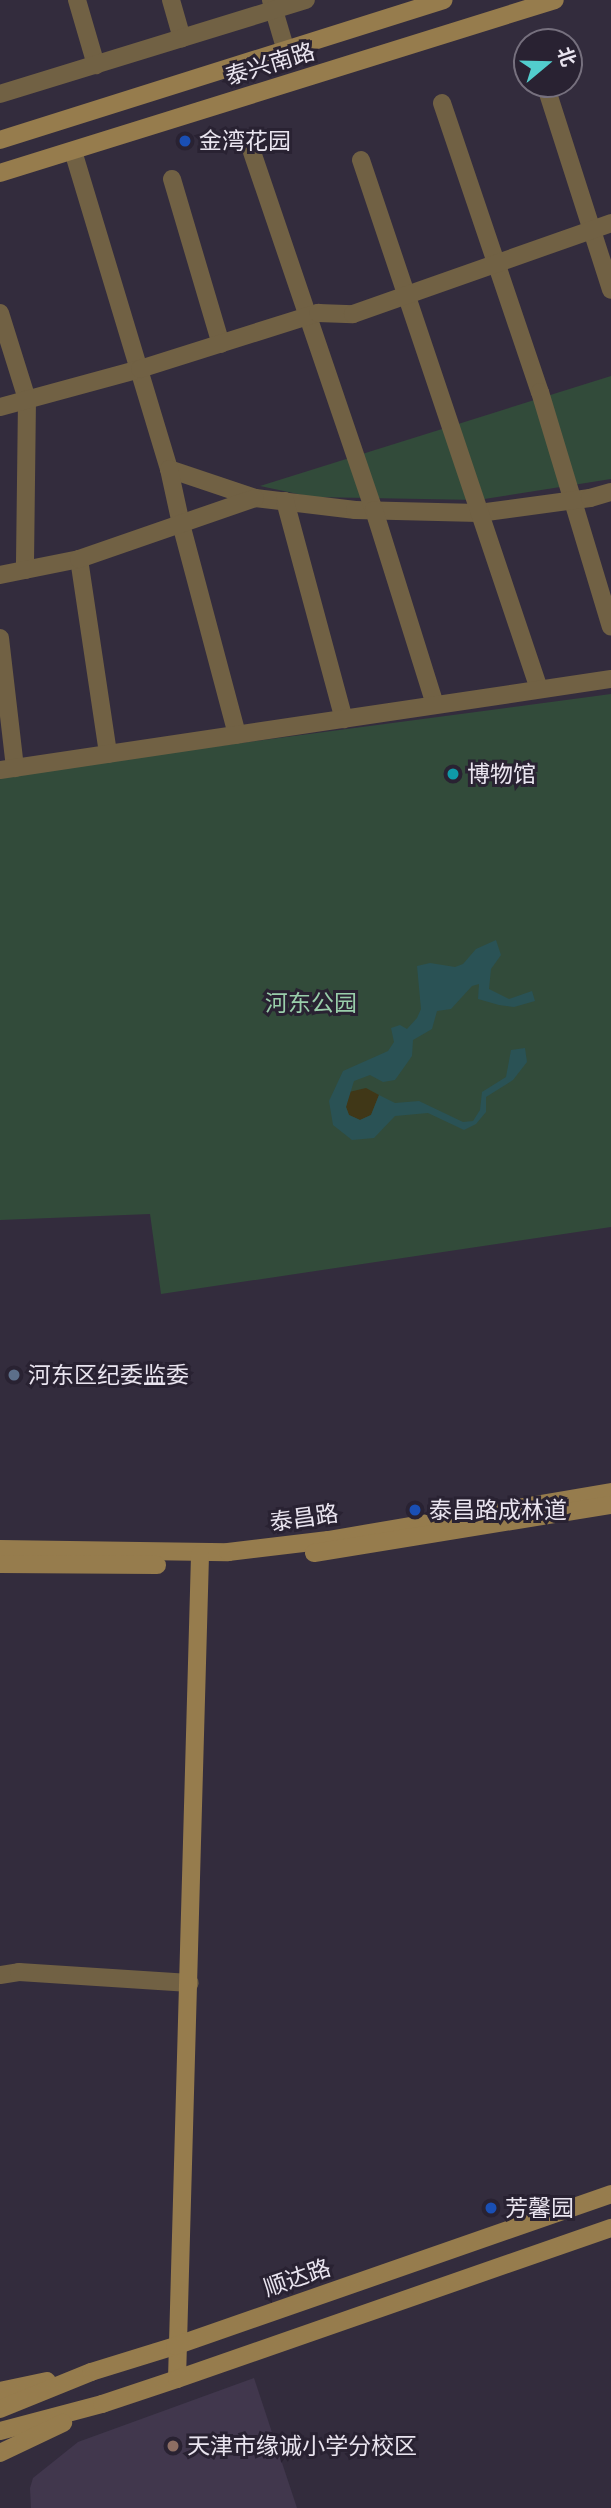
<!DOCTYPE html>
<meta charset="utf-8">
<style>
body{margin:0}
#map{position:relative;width:611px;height:2508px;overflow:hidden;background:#332c3d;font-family:"Space Grotesk","Noto Sans SC",sans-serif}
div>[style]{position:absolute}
.built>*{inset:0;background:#41374d}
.green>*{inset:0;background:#324b3a}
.sand>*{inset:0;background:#403717}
.water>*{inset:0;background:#2a5255}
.street>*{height:18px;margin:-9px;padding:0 9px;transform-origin:9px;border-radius:9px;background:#716144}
.secondary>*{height:18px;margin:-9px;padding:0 9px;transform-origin:9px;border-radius:9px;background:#967c4d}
.dots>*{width:19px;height:19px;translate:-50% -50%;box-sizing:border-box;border:4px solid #292232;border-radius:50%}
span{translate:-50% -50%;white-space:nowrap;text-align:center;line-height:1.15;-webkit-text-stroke:6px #292232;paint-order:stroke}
.street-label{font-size:23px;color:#e9e4ef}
.poi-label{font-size:23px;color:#e9e4ef}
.left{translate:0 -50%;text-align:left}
.park-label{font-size:23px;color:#99ceaa}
.north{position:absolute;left:513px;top:28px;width:70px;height:70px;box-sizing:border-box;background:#292232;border:2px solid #76707e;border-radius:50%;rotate:71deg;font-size:19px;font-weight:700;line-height:28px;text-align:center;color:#e9e4ef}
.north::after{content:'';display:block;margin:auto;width:24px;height:32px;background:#52cdcd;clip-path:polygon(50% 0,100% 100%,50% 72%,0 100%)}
</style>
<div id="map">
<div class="built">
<div style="clip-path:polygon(254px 2378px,297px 2508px,31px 2508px,30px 2488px,33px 2478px,78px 2442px)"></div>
</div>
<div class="green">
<div style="clip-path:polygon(611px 376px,611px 479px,478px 500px,312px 497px,260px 486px)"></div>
<div style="clip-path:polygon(611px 694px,611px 1227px,161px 1294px,150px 1214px,0 1220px,0 775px)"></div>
</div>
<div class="sand">
<div style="clip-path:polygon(366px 1088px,379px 1095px,371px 1115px,360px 1120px,349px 1115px,346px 1107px,349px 1092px)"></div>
</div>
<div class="water">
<div style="clip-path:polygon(496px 940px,501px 955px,491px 969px,489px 989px,509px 999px,532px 991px,535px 1001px,514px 1007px,499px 1005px,478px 999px,479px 984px,472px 986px,451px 1009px,437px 1011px,432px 1029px,413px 1040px,412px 1056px,395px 1080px,383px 1082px,370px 1075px,354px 1081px,346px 1107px,349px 1115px,360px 1120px,371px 1115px,379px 1095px,395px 1103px,419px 1101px,463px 1122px,473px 1121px,480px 1110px,482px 1092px,506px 1077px,511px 1050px,525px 1048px,527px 1062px,513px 1080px,486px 1097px,486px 1112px,476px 1124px,464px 1130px,428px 1113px,395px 1116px,374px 1138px,352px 1140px,333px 1125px,329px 1101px,343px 1071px,388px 1051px,394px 1042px,391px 1028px,400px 1025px,407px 1029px,417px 1018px,421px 1009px,417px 966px,430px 963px,455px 967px,463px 964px,476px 949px)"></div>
</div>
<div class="street">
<div style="left:77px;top:0;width:68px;rotate:73.7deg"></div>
<div style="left:171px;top:0;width:40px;rotate:74deg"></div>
<div style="left:271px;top:0;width:53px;rotate:73.6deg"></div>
<div style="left:545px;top:84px;width:216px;rotate:72.2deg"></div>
<div style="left:0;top:94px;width:320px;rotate:-17.1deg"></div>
<div style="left:442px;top:103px;width:305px;rotate:71.3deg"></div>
<div style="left:540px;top:392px;width:245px;rotate:73.2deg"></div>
<div style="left:73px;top:151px;width:332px;rotate:73.2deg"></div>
<div style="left:169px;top:469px;width:91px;rotate:18.6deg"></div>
<div style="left:255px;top:498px;width:101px;rotate:6.8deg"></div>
<div style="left:355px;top:510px;width:124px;rotate:1.4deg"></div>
<div style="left:479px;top:513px;width:112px;rotate:-7.7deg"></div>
<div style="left:590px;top:498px;width:22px;rotate:-16deg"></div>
<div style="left:252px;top:152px;width:378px;rotate:71.2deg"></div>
<div style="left:374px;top:510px;width:204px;rotate:72.6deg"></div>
<div style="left:361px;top:160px;width:558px;rotate:71.4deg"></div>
<div style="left:172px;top:179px;width:172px;rotate:73.5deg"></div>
<div style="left:0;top:313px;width:90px;rotate:72.6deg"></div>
<div style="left:27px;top:399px;width:171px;rotate:90.7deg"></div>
<div style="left:0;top:407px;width:145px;rotate:-15.2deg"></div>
<div style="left:140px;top:369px;width:187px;rotate:-17.5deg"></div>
<div style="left:318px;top:313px;width:35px;rotate:2deg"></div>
<div style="left:353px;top:314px;width:274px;rotate:-19.4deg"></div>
<div style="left:169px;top:469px;width:56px;rotate:77.7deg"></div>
<div style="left:181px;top:524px;width:218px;rotate:75.1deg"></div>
<div style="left:285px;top:501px;width:226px;rotate:74.9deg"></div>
<div style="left:79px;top:559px;width:197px;rotate:81.5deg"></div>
<div style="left:0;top:575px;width:81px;rotate:-11.4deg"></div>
<div style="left:79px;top:559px;width:186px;rotate:-19.1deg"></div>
<div style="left:0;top:638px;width:131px;rotate:83.4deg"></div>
<div style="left:0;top:770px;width:618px;rotate:-8.47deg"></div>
<div style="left:0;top:1975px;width:19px;rotate:-9deg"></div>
<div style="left:19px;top:1972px;width:171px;rotate:3.7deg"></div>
</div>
<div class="secondary">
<div style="left:0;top:140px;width:465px;rotate:-17.5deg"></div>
<div style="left:0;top:173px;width:581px;rotate:-17.31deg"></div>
<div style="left:0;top:1549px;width:228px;rotate:0.8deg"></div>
<div style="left:228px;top:1552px;width:101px;rotate:-6.8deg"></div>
<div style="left:328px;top:1540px;width:287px;rotate:-9.6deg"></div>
<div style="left:314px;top:1553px;width:301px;rotate:-9.2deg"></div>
<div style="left:0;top:1564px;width:157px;rotate:0.4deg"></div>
<div style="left:177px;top:2379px;width:825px;rotate:-88.4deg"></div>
<div style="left:0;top:2391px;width:48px;rotate:-12deg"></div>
<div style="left:0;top:2409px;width:98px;rotate:-22.1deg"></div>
<div style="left:91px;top:2372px;width:88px;rotate:-17.2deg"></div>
<div style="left:175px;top:2346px;width:462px;rotate:-19.2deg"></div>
<div style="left:0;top:2431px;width:106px;rotate:-14.8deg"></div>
<div style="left:102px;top:2404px;width:79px;rotate:-18.4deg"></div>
<div style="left:177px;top:2379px;width:460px;rotate:-19.2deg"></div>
<div style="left:0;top:2453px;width:70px;rotate:-25.5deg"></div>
</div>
<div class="dots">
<div style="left:185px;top:141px;background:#1a4fb4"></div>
<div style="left:453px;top:774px;background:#0f9aa8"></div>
<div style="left:14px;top:1375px;background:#5c6f8a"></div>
<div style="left:415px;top:1510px;background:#1a4fb4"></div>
<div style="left:491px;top:2208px;background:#1a4fb4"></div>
<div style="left:173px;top:2446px;background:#8d6e63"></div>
</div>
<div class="street-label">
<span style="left:270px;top:64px;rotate:-17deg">泰兴南路</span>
<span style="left:304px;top:1518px;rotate:-8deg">泰昌路</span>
<span style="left:297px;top:2278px;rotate:-19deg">顺达路</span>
</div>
<div class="poi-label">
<span class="left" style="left:199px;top:141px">金湾花园</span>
<span class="left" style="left:467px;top:774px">博物馆</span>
<span class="left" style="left:28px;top:1375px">河东区纪委监委</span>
<span class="left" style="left:429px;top:1510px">泰昌路成林道</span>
<span class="left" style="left:505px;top:2208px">芳馨园</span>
<span class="left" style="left:187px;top:2446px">天津市缘诚小学分校区</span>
</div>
<div class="park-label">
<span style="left:311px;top:1003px">河东公园</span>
</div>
<div class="north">北</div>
</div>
